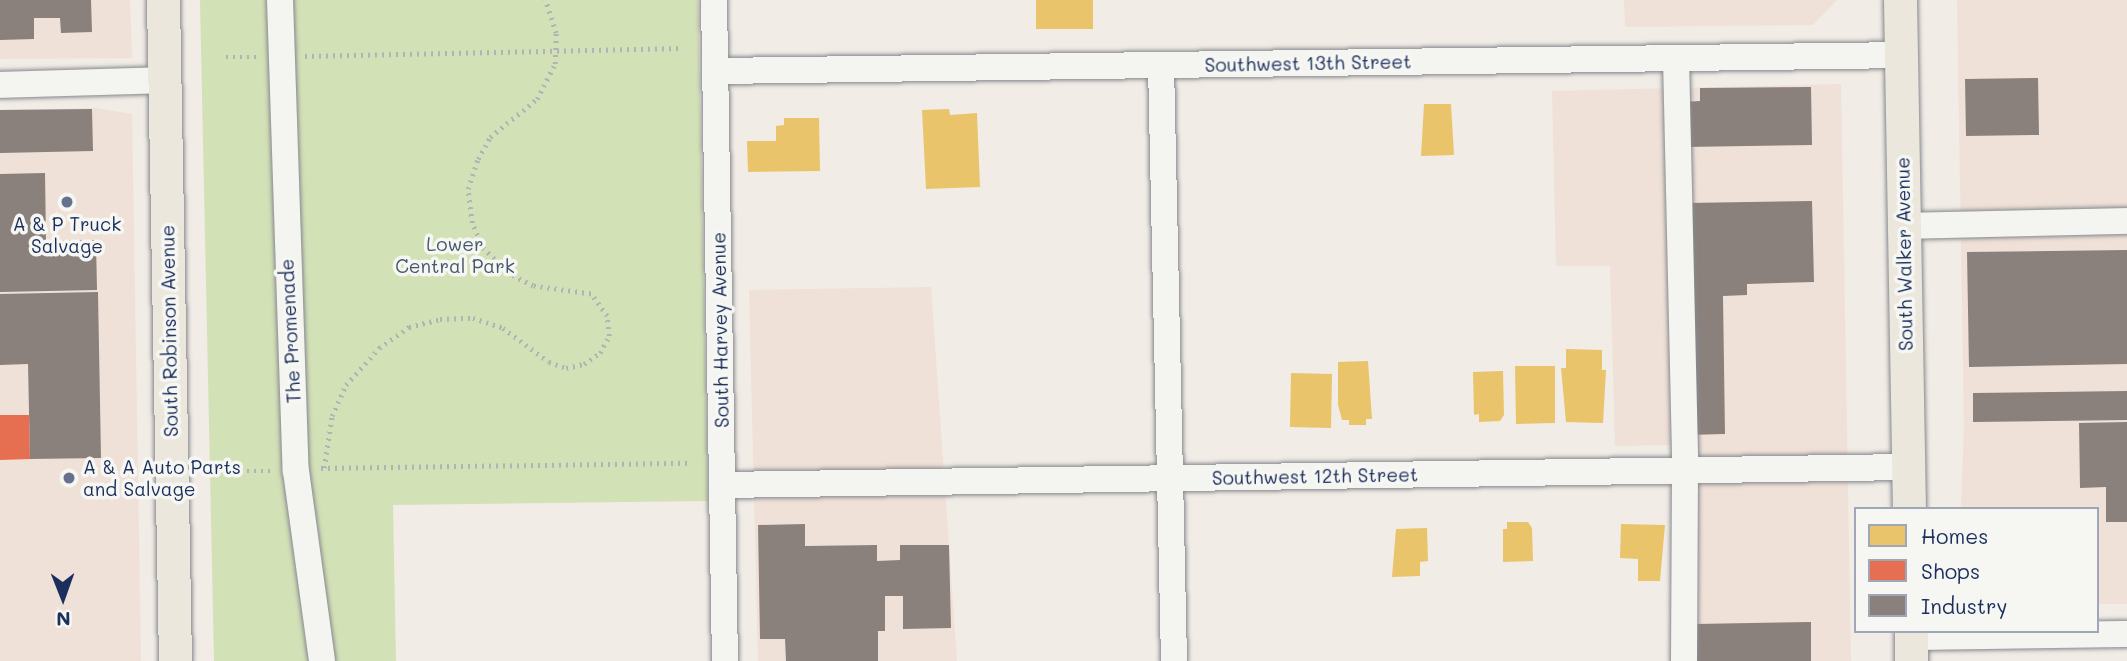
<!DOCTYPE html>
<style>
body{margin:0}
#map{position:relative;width:2127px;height:661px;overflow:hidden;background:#f1ece6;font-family:Mali,sans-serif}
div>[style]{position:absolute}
.built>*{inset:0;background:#efe1d7}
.green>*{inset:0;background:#d3e1b7}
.homes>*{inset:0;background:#e9c46a}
.shops>*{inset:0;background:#e76f51}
.industry>*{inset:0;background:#8a817c}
.path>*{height:4.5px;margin-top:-2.25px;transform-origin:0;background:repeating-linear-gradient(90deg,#b1b3b7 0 2px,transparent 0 7px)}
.roads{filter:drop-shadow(0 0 2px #87898f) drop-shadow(0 0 2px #87898f)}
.minor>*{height:26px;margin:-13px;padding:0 13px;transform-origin:13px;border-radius:13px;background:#f4f4f1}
.major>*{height:33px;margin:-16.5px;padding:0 16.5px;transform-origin:16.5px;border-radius:16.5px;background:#ebe7dd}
.dots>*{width:19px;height:19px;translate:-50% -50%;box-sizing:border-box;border:4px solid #f6f6f2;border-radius:50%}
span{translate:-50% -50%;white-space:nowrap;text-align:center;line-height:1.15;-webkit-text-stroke:7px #f6f6f2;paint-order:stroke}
.street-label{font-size:19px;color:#1b2f5e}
.poi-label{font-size:19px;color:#1b2f5e}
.left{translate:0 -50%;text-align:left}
.park-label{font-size:19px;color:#43596a}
.legend{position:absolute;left:1854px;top:507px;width:245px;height:126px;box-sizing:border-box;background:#f6f6f2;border:2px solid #9ea6b7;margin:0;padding:9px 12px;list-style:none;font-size:21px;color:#1b2f5e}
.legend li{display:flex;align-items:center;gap:14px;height:35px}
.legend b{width:35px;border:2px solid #9ea6b7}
.north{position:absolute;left:28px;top:563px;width:70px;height:70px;-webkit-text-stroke:5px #f6f6f2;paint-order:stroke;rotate:179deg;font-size:19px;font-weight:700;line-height:28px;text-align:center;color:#1b2f5e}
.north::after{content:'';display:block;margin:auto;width:24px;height:32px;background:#1b2f5e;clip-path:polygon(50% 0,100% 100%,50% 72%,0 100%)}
</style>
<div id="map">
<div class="built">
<div style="clip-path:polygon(0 0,130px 0,132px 58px,0 59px)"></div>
<div style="clip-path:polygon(1624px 0,1837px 0,1813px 25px,1625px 27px)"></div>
<div style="clip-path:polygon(1957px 0,2127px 0,2127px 604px,2097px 604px,2097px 509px,1961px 509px,1964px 426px)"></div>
<div style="clip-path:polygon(1841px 84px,1851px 661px,1699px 661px,1686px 208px,1672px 445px,1615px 446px,1610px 266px,1556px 266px,1552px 91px)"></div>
<div style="clip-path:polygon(96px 108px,132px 114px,141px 661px,0 661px,0 110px)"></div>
<div style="clip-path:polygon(931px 287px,957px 661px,758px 661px,749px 290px)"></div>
</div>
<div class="green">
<div style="clip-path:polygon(200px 0,698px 0,708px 501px,393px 505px,396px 661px,214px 661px)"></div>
</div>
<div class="homes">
<div style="clip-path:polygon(1036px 0,1093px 0,1093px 29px,1036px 29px)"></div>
<div style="clip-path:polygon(1424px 104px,1451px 104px,1454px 155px,1421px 156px)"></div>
<div style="clip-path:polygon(949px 109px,950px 115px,977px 113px,980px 187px,926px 189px,922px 110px)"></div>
<div style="clip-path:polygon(784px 118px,819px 118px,820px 171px,748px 172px,747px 141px,776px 141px,776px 126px,784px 125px)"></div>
<div style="clip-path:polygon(1566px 349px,1602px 350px,1602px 370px,1606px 370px,1603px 423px,1566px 422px,1561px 368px,1566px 368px)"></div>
<div style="clip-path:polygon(1368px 361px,1372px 419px,1366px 419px,1366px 425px,1349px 425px,1349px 420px,1342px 420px,1338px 405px,1338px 362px)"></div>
<div style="clip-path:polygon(1515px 366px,1555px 366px,1555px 423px,1516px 424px)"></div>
<div style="clip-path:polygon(1503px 371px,1504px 415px,1500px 421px,1479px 422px,1479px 414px,1474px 415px,1473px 372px)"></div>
<div style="clip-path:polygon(1291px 373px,1332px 374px,1331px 428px,1290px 427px)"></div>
<div style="clip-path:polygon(1507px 522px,1528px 522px,1532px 528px,1533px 561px,1503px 562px,1503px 529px,1507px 529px)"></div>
<div style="clip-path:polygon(1621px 524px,1665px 525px,1660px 581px,1638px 581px,1638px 559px,1620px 558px)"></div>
<div style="clip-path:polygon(1427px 528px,1428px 561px,1420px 562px,1420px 576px,1392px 577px,1396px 529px)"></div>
</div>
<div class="shops">
<div style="clip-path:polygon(0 415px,29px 415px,30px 459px,0 460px)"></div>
</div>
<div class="industry">
<div style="clip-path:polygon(0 0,91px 0,92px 32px,61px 33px,60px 18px,34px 18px,34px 39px,0 40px)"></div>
<div style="clip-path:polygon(2038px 78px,2039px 135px,1966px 136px,1965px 79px)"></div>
<div style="clip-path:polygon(1811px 87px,1812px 145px,1684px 147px,1683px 102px,1700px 101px,1700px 88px)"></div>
<div style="clip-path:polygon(92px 109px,93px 151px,0 153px,0 110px)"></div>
<div style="clip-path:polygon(45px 173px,46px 241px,96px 240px,97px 290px,0 292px,0 174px)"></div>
<div style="clip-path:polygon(1812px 201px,1814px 282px,1747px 284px,1747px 295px,1723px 296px,1725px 434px,1685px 435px,1687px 203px)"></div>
<div style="clip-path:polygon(2127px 250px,2127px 364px,1969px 367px,1967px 252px)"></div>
<div style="clip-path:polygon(98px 292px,101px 458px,30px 459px,28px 364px,0 365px,0 294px)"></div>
<div style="clip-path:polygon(2127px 391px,2127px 420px,1973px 422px,1973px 393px)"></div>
<div style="clip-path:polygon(2127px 422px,2127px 522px,2106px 522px,2106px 487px,2080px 488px,2079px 423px)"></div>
<div style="clip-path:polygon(805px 524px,805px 546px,877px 545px,877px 561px,900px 560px,900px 545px,949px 545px,951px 628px,903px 629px,903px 596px,885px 596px,885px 631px,878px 631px,878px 661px,786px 661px,785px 639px,760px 639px,758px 525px)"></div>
<div style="clip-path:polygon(1811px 622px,1811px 661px,1696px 661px,1695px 624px)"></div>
</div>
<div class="path">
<div style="left:305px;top:56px;width:377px;rotate:-1.2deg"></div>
<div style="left:226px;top:57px;width:32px"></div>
<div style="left:321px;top:468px;width:369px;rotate:-0.8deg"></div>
<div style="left:324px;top:468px;width:53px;rotate:-81.3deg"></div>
<div style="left:332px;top:416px;width:34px;rotate:-66deg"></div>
<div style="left:346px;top:385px;width:50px;rotate:-48.3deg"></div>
<div style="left:379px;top:348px;width:37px;rotate:-35deg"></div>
<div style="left:409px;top:327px;width:32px;rotate:-14deg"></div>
<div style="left:440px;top:319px;width:33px;rotate:-2deg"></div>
<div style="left:473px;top:318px;width:32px;rotate:18deg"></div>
<div style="left:503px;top:328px;width:57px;rotate:36.5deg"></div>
<div style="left:549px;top:362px;width:18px;rotate:19deg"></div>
<div style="left:566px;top:368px;width:18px;rotate:-13deg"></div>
<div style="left:584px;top:364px;width:19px;rotate:-35deg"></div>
<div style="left:600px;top:353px;width:19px;rotate:-62deg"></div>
<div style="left:609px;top:336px;width:20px;rotate:-96deg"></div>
<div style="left:607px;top:316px;width:27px;rotate:-126deg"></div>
<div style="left:591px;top:294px;width:59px;rotate:-172.1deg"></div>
<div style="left:533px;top:286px;width:27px;rotate:-153deg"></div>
<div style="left:509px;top:274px;width:37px;rotate:-135deg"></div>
<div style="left:483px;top:248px;width:27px;rotate:-114deg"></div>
<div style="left:472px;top:223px;width:34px;rotate:-97deg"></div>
<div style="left:468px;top:189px;width:32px;rotate:-72deg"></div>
<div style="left:478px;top:159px;width:25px;rotate:-61deg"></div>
<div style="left:490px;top:137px;width:60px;rotate:-39deg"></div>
<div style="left:537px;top:99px;width:39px;rotate:-63deg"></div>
<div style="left:555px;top:64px;width:31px;rotate:-88deg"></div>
<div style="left:556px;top:33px;width:35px;rotate:-108deg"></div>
<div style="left:233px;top:471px;width:38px"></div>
</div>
<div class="roads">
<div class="minor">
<div style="left:280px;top:0;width:471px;rotate:88.1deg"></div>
<div style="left:296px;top:471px;width:192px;rotate:82.2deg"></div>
<div style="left:714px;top:0;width:661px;rotate:89.05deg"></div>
<div style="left:1676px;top:58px;width:412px;rotate:88.7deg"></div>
<div style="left:1685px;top:470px;width:191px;rotate:90.3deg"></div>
<div style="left:1161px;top:65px;width:596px;rotate:88.75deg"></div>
<div style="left:716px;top:71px;width:1185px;rotate:-0.77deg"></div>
<div style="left:0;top:85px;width:165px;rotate:-1.7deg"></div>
<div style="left:1903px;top:226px;width:224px;rotate:-1.3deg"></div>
<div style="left:722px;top:485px;width:1187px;rotate:-0.87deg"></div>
<div style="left:1911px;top:637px;width:216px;rotate:-0.8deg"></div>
</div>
<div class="major">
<div style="left:163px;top:0;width:661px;rotate:88.96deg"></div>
<div style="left:1900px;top:0;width:509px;rotate:88.99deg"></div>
<div style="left:1911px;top:631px;width:30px;rotate:90deg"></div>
</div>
</div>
<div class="dots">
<div style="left:67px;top:202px;background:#66718e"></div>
<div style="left:69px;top:478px;background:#66718e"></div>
</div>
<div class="street-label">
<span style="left:1308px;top:63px;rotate:-1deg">Southwest 13th Street</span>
<span style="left:1904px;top:254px;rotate:-91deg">South Walker Avenue</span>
<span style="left:720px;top:330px;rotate:-91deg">South Harvey Avenue</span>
<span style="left:169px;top:331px;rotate:-91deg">South Robinson Avenue</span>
<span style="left:290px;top:331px;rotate:-93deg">The Promenade</span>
<span style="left:1315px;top:476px;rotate:-1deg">Southwest 12th Street</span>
</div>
<div class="poi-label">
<span style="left:67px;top:235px">A &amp; P Truck<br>Salvage</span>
<span class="left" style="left:83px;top:478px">A &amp; A Auto Parts<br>and Salvage</span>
</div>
<div class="park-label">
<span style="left:455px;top:255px">Lower<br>Central Park</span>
</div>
<ul class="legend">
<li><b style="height:19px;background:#e9c46a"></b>Homes</li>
<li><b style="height:19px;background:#e76f51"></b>Shops</li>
<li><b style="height:19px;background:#8a817c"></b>Industry</li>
</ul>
<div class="north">N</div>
</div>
